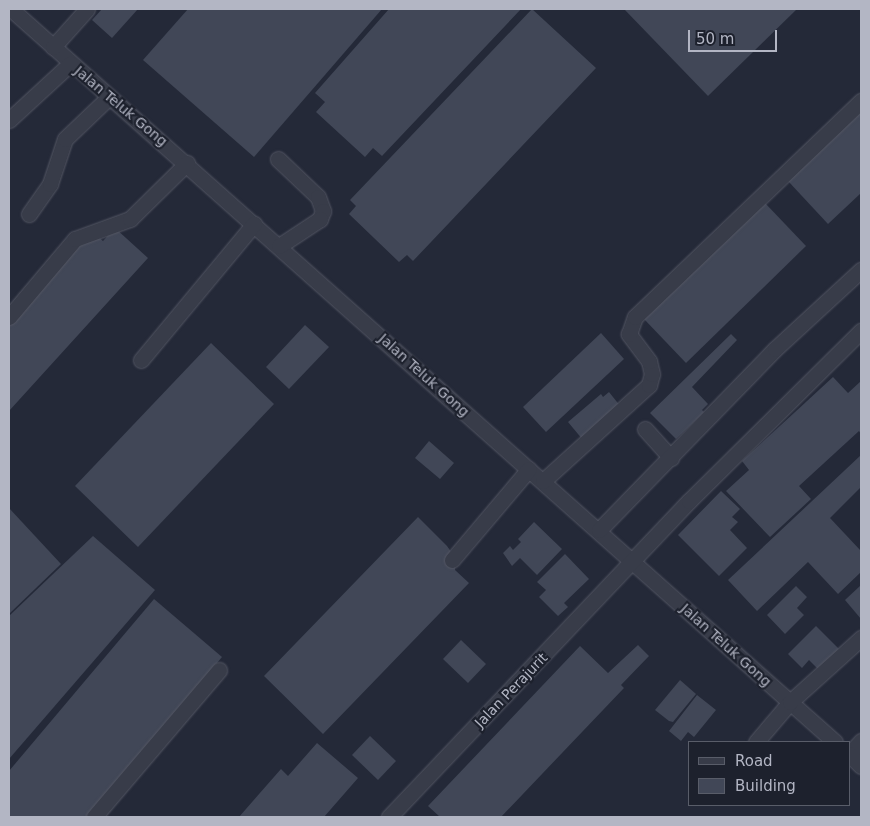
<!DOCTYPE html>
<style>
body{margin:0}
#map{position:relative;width:870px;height:826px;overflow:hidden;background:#242938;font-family:"DejaVu Sans",sans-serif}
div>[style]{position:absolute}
.building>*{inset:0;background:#414757}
.roads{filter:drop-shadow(0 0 1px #535663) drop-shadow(0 0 1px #535663)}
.minor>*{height:15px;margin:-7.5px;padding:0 7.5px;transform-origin:7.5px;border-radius:7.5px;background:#383c49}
span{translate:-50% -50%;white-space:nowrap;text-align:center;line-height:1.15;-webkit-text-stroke:4.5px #1d212d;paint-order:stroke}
.street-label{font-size:14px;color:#b3b6c4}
.frame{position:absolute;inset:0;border:10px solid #b3b6c4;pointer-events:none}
.legend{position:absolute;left:688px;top:741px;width:162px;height:65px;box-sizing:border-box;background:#1d212d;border:1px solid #595d69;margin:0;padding:6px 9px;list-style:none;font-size:15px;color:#b3b6c4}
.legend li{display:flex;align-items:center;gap:10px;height:25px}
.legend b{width:25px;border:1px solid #595d69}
.scale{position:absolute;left:688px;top:30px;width:89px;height:22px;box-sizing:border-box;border:2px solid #b3b6c4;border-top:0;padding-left:6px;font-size:15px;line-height:18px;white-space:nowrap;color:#b3b6c4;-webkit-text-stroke:4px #1d212d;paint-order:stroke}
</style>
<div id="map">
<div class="building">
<div style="clip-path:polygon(102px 9px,138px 9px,112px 38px,92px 20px)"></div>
<div style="clip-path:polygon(188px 9px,382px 9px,254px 157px,143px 60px)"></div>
<div style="clip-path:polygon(389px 9px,521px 9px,382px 156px,373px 148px,365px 157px,316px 112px,325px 102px,315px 93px)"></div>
<div style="clip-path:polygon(532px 9px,596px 68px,413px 261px,407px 255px,399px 262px,349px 214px,356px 206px,350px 200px)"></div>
<div style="clip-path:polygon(624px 9px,797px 9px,708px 96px)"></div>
<div style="clip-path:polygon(861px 112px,861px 193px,828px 224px,788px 181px)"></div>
<div style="clip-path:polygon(765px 203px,806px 246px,686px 363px,644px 319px)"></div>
<div style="clip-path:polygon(115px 228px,148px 258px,9px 411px,9px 317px,89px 229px,103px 241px)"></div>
<div style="clip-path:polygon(305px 325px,329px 347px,289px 389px,266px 367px)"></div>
<div style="clip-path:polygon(601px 333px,624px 359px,546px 432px,523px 407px)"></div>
<div style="clip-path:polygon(731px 334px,737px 340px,692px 387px,708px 404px,702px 410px,704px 412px,676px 439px,650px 413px)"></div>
<div style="clip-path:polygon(211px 343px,274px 404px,138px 547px,75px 486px)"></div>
<div style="clip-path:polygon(833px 377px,848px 393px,861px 381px,861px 434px,859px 431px,799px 486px,811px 499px,770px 537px,726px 491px,749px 470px,742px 461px)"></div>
<div style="clip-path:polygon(609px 392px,621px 407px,583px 440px,568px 422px,601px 394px,603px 397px)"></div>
<div style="clip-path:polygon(429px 441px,454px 463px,440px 479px,415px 458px)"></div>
<div style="clip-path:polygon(861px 455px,861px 487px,830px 518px,861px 551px,861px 572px,838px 594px,808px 562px,757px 611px,728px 580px)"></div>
<div style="clip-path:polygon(721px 491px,740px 509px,732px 517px,738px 522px,730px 530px,747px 548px,719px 576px,678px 535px)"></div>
<div style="clip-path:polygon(9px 508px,61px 564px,9px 614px)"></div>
<div style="clip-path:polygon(418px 517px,447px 546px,456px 559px,455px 570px,469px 583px,323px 734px,264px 676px)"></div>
<div style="clip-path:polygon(534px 522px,562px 549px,537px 575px,520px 558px,512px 566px,503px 553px,510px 546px,513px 550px,521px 542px,518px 539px)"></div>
<div style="clip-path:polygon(93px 536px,155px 590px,9px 759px,9px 616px)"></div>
<div style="clip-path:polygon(565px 554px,589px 579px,564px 603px,568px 607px,558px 616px,539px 597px,546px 590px,537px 582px)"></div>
<div style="clip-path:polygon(861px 585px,861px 619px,845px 600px)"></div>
<div style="clip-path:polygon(796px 586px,807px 597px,797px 608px,804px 615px,785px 634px,767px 615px)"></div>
<div style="clip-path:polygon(154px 599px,222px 657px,87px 817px,9px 817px,9px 771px)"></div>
<div style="clip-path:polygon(816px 626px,842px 652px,822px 673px,809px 660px,802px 668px,788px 654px)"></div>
<div style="clip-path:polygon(461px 640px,486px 664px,468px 683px,443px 659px)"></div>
<div style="clip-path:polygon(638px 645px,649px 656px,621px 685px,624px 688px,501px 817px,440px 817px,428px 806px,580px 646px,608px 673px)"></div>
<div style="clip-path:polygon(680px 680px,696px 694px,673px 722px,669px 721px,655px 710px)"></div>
<div style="clip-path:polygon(697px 695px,716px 710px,694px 737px,688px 732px,681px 741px,669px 731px)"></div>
<div style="clip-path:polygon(370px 736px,396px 761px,378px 780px,352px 755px)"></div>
<div style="clip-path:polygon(317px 743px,358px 778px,324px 817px,239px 817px,281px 769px,288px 776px)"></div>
</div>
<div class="roads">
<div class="minor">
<div style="left:11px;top:9px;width:1103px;rotate:41.66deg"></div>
<div style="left:53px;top:47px;width:51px;rotate:-48.2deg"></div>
<div style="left:9px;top:120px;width:83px;rotate:-42.6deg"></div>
<div style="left:278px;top:159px;width:55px;rotate:43.5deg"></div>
<div style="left:318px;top:197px;width:15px;rotate:70deg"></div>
<div style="left:323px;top:211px;width:9px;rotate:111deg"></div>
<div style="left:320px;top:219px;width:49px;rotate:146.6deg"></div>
<div style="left:29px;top:214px;width:37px;rotate:-55deg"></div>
<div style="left:50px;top:184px;width:47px;rotate:-71.6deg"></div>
<div style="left:65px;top:139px;width:61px;rotate:-43.7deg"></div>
<div style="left:9px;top:317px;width:102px;rotate:-49.8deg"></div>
<div style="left:75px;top:239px;width:59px;rotate:-20deg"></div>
<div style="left:130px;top:219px;width:80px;rotate:-44.5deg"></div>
<div style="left:141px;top:360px;width:177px;rotate:-50.3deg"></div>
<div style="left:645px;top:429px;width:39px;rotate:48deg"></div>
<div style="left:543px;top:481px;width:143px;rotate:-42.2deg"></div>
<div style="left:649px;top:385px;width:11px;rotate:-75deg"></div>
<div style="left:652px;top:374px;width:13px;rotate:-103deg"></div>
<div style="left:649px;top:361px;width:34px;rotate:-127deg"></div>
<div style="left:629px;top:334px;width:18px;rotate:-71deg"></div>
<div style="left:635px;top:317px;width:313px;rotate:-43.7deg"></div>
<div style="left:599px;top:530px;width:252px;rotate:-45.8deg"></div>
<div style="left:775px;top:349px;width:117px;rotate:-42.6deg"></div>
<div style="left:452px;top:560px;width:119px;rotate:-49.8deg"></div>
<div style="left:756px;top:742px;width:52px;rotate:-49.6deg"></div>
<div style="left:790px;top:702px;width:96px;rotate:-42deg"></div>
<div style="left:849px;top:754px;width:18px;rotate:-47deg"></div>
<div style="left:849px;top:754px;width:17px;rotate:45deg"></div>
<div style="left:94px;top:817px;width:193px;rotate:-49.6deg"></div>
<div style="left:389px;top:817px;width:436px;rotate:-46.5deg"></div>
<div style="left:689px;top:501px;width:242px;rotate:-44.7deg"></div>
</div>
</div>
<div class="street-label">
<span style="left:121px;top:106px;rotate:40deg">Jalan Teluk Gong</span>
<span style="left:424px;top:375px;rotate:42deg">Jalan Teluk Gong</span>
<span style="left:726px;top:645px;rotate:42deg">Jalan Teluk Gong</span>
<span style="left:511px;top:690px;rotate:-46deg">Jalan Perajurit</span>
</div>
<div class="frame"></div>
<ul class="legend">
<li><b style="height:6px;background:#383c49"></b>Road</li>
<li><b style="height:14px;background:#414757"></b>Building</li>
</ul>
<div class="scale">50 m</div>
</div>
